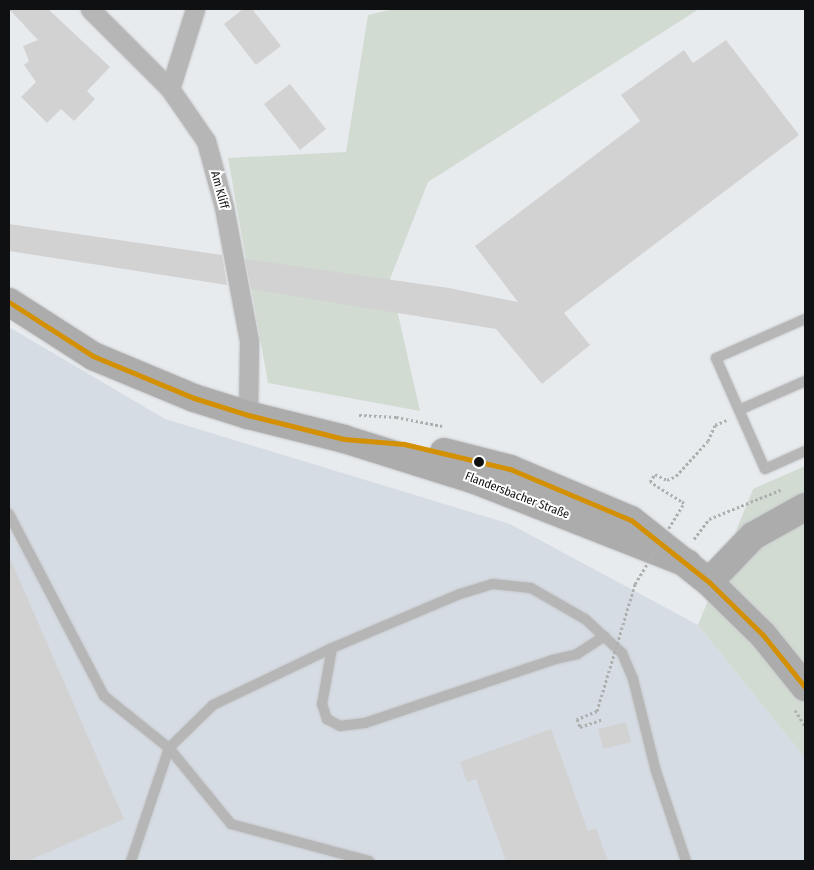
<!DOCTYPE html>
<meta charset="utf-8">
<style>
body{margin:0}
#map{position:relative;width:814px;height:870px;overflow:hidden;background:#e8ebee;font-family:"Fira Sans Condensed",sans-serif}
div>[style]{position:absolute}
.built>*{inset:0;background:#d6dce4}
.green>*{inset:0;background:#d1dbd2}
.building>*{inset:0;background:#d2d2d3}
.path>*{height:3px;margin-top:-1.5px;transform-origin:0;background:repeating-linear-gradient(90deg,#aeb0b0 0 2.5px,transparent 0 5px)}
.roads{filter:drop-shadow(0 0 1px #c6c8ca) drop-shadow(0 0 1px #c6c8ca)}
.lane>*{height:10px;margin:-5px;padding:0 5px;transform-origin:5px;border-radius:5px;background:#b6b6b6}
.street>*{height:19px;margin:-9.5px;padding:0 9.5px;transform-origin:9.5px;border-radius:9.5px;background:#b6b6b6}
.secondary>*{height:28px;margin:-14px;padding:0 14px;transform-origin:14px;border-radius:14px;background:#acacac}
.path-bridge>*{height:3px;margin-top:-1.5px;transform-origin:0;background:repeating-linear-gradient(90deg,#aeb0b0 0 2.5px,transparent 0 5px)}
.bus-1>*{height:5px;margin:-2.5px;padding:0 2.5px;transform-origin:2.5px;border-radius:2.5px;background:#d49003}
.dots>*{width:14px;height:14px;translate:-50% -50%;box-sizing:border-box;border:2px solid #fff;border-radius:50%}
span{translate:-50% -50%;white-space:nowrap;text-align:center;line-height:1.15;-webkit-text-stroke:4px #fff;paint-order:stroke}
.street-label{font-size:12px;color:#0e1012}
.frame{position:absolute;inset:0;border:10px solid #0e1012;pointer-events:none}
</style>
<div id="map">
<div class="built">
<div style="clip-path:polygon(9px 327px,165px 419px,510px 524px,698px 625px,805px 758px,805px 861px,9px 861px)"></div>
</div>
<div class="green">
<div style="clip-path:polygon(394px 9px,699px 9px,428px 182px,390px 279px,420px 411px,268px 383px,228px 158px,346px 152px,368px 15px)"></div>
<div style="clip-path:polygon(805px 466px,805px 758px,698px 625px,753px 489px)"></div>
</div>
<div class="building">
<div style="clip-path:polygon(9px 9px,48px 9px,110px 67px,87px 91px,95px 99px,74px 121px,61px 109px,47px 123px,21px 97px,36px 82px,24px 65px,29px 61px,23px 46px,38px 40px)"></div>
<div style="clip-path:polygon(243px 9px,252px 9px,281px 46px,256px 65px,224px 24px)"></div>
<div style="clip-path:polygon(726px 40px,799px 135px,564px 313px,590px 345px,542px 384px,496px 329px,251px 289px,245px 259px,449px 288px,518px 302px,475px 246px,640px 121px,621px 95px,684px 50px,693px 63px)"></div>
<div style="clip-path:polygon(290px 84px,326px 129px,300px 150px,264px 104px)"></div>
<div style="clip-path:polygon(9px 224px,222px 255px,227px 285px,9px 251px)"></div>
<div style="clip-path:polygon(9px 556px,124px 819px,28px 861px,9px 861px)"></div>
<div style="clip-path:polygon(626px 722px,631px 742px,603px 749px,598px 729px)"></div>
<div style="clip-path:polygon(551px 729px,588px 831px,596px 828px,608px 861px,506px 861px,476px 779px,467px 782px,460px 762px)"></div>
</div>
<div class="path">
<div style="left:359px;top:415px;width:37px;rotate:3deg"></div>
<div style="left:396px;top:417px;width:47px;rotate:11.1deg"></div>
<div style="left:681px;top:501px;width:36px;rotate:-148deg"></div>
<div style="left:650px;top:482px;width:9px;rotate:-58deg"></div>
<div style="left:655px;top:474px;width:13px;rotate:27deg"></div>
<div style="left:667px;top:480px;width:10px;rotate:-24deg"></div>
<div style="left:676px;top:476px;width:47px;rotate:-47.6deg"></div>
<div style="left:708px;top:441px;width:17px;rotate:-66deg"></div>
<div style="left:715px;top:425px;width:13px;rotate:-23deg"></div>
<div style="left:694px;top:539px;width:25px;rotate:-53deg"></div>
<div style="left:709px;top:519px;width:79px;rotate:-22.3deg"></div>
<div style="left:795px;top:710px;width:19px;rotate:58deg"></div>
<div style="left:597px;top:711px;width:22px;rotate:158deg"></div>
<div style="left:577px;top:719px;width:9px;rotate:69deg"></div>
<div style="left:580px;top:727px;width:24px;rotate:-19deg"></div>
</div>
<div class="roads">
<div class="lane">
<div style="left:805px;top:319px;width:97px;rotate:156.3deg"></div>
<div style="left:716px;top:358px;width:121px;rotate:66.2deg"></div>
<div style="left:765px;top:469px;width:44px;rotate:-24.2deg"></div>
<div style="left:739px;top:410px;width:72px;rotate:-23.7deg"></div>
<div style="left:9px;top:514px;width:205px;rotate:62.4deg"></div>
<div style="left:104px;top:696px;width:83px;rotate:38.7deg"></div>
<div style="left:169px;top:748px;width:98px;rotate:50.8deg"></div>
<div style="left:231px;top:824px;width:143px;rotate:15deg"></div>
<div style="left:332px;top:648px;width:57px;rotate:100.1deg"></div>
<div style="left:322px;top:704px;width:16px;rotate:72deg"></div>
<div style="left:327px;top:719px;width:15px;rotate:28deg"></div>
<div style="left:340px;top:726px;width:25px;rotate:-7deg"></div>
<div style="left:365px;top:723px;width:197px;rotate:-18.6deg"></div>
<div style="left:552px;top:660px;width:26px;rotate:-13deg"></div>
<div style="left:577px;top:654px;width:33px;rotate:-33deg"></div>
<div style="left:131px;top:861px;width:119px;rotate:-71.4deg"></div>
<div style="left:169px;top:748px;width:62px;rotate:-44.3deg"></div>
<div style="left:213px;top:705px;width:132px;rotate:-25.6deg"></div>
<div style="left:332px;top:648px;width:139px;rotate:-22.9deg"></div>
<div style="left:460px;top:594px;width:34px;rotate:-17deg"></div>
<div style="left:493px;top:584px;width:38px;rotate:6deg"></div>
<div style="left:531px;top:588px;width:62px;rotate:29.9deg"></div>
<div style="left:585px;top:619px;width:50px;rotate:42.6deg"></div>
<div style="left:622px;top:653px;width:28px;rotate:67deg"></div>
<div style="left:633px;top:679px;width:95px;rotate:76deg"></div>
<div style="left:656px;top:771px;width:95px;rotate:71.6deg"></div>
</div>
<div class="street">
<div style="left:90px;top:9px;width:113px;rotate:45deg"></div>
<div style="left:170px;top:89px;width:63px;rotate:55.3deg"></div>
<div style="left:206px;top:141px;width:68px;rotate:74.7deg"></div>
<div style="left:224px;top:207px;width:136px;rotate:79.4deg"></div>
<div style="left:249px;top:341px;width:74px;rotate:90.8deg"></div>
<div style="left:170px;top:89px;width:84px;rotate:-72.6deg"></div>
</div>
<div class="secondary">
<div style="left:9px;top:302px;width:100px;rotate:32.7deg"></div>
<div style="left:93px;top:356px;width:109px;rotate:22.6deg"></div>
<div style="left:194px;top:398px;width:57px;rotate:17.5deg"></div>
<div style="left:248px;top:415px;width:99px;rotate:14deg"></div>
<div style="left:344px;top:439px;width:137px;rotate:17.4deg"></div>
<div style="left:475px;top:480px;width:228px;rotate:21.4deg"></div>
<div style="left:444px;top:452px;width:68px;rotate:14.4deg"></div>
<div style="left:510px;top:469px;width:131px;rotate:22.9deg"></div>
<div style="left:631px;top:520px;width:100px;rotate:38.5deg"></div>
<div style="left:709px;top:582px;width:76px;rotate:44.5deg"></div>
<div style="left:763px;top:635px;width:67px;rotate:51.1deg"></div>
<div style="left:709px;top:582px;width:64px;rotate:-46.3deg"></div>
<div style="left:753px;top:536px;width:60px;rotate:-29.1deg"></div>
</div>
</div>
<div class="path-bridge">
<div style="left:597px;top:711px;width:133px;rotate:-73.3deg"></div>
<div style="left:635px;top:584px;width:95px;rotate:-58.8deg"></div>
<div style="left:684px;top:503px;width:4px;rotate:-146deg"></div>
</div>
<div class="bus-1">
<div style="left:9px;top:302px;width:100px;rotate:32.7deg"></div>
<div style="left:93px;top:356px;width:109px;rotate:22.6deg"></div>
<div style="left:194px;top:398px;width:57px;rotate:17.5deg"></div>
<div style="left:248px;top:415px;width:99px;rotate:14deg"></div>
<div style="left:344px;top:439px;width:60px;rotate:4.8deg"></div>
<div style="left:404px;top:444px;width:109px;rotate:13.3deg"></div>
<div style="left:510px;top:469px;width:131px;rotate:22.9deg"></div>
<div style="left:631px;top:520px;width:100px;rotate:38.5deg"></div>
<div style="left:709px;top:582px;width:76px;rotate:44.5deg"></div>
<div style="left:763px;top:635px;width:67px;rotate:51.1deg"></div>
</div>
<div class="dots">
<div style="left:479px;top:462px;background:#0e1012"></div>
</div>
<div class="street-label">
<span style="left:219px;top:190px;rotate:75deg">Am Kliff</span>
<span style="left:517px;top:496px;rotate:21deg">Flandersbacher Straße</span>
</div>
<div class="frame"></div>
</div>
